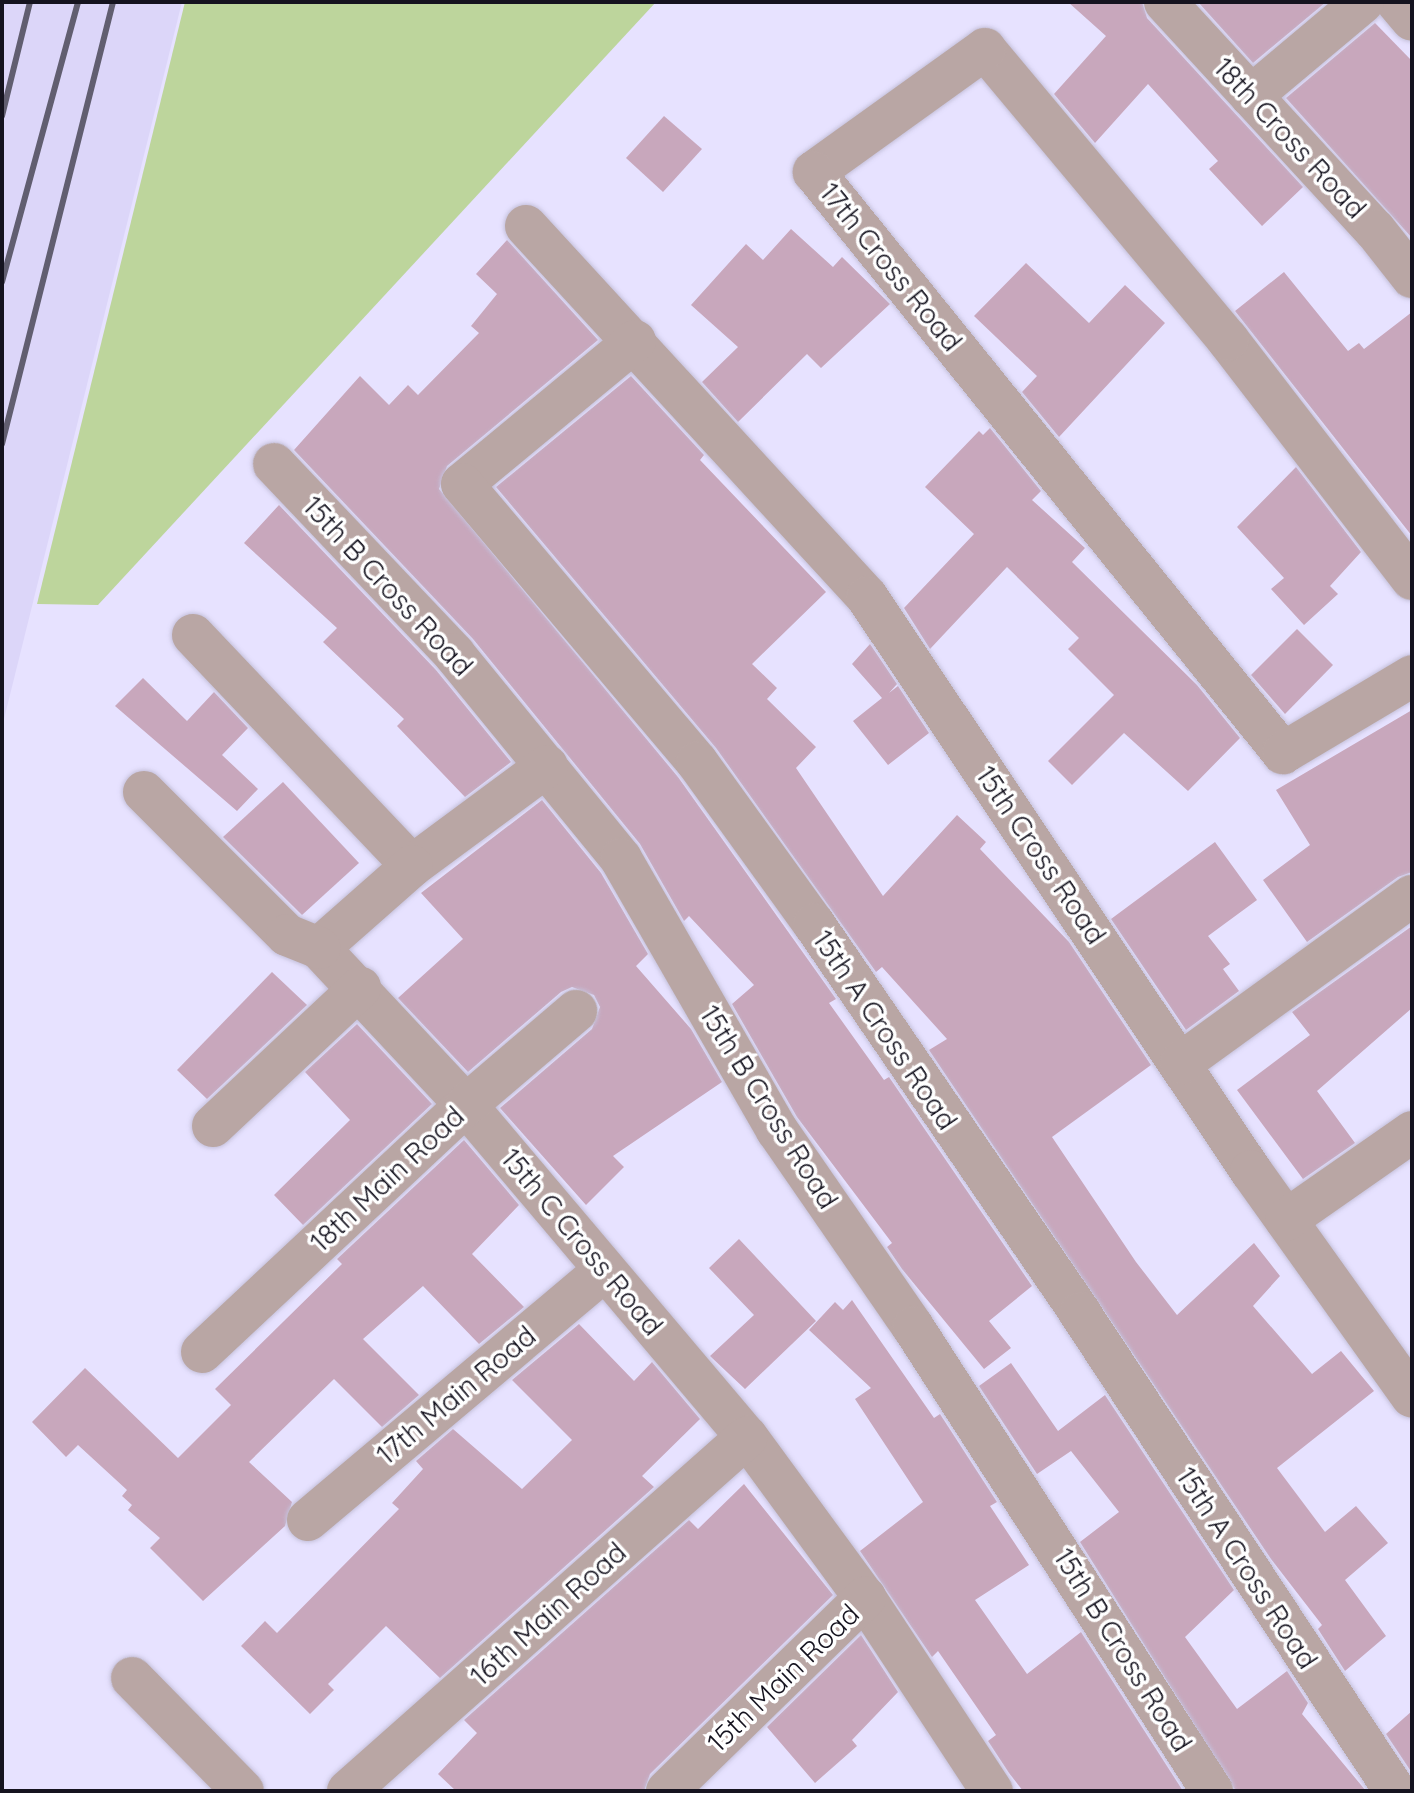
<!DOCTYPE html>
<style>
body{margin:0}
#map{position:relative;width:1414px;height:1793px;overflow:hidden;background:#e7e2ff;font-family:Quicksand,sans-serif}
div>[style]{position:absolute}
.built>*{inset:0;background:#dcd6f9}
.green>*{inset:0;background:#bdd59c}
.building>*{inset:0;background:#c8a7bc}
.roads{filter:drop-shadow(0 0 2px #c5c1db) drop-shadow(0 0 2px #c5c1db)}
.street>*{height:42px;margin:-21px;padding:0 21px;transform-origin:21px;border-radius:21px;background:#b9a6a4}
.rail>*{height:6px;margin:-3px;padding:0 3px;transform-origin:3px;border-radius:3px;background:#615e70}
span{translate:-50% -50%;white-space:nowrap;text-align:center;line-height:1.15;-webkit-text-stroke:7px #fff;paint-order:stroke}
.street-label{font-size:28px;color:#15131f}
.frame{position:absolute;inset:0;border:4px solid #15131f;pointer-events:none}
</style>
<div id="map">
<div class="built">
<div style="clip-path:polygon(2px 2px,182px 2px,2px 727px)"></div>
</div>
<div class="green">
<div style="clip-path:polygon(185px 2px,656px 2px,98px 605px,37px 604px)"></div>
</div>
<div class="building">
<div style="clip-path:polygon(1068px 2px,1142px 2px,1147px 18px,1303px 187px,1262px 226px,1209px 169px,1218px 161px,1148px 84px,1095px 143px,1054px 94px,1106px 36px)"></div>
<div style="clip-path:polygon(1198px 2px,1326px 2px,1253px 63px)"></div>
<div style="clip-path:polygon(1375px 23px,1412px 61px,1412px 238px,1286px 98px)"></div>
<div style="clip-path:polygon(664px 116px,702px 149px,663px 192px,626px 158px)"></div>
<div style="clip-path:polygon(791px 229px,833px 267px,842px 257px,890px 304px,821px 368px,807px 354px,738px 422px,702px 382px,738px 347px,691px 305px,746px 244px,763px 260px)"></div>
<div style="clip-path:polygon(507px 240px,598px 340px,447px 466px,439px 489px,678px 777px,836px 999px,829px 1003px,884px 1080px,889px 1077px,1032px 1286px,989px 1321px,1011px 1348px,984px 1369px,902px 1269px,887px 1247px,892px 1243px,797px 1117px,732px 1004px,754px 985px,689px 916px,684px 921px,640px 844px,473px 639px,294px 450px,360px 376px,389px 405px,408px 385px,418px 395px,479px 333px,471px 326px,497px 294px,476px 274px)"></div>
<div style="clip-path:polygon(1026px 263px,1089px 323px,1125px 285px,1165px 323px,1059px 437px,1022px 392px,1037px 376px,974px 316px)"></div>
<div style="clip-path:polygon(1284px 272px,1348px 351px,1359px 343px,1364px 349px,1412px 312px,1412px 536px,1235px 311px)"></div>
<div style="clip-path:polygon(631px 376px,704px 455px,700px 460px,826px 592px,752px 664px,777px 688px,767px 699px,816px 747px,796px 768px,883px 896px,957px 815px,986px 842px,980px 849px,1069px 942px,1151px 1065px,1052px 1137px,1136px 1262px,1177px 1315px,1254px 1243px,1280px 1276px,1253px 1306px,1312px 1374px,1341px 1351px,1374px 1391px,1277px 1468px,1325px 1532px,1356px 1506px,1388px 1543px,1345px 1580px,1386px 1636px,1345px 1671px,1318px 1629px,1322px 1625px,1271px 1559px,929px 1050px,947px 1039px,882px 967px,876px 972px,716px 748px,496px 487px)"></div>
<div style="clip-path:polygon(990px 428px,1041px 491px,1032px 500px,1085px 548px,1072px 562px,1197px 685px,1240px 738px,1188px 791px,1124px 733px,1072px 785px,1048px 761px,1114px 695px,1068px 649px,1079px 638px,1007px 567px,930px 649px,904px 608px,974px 534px,925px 487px,979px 431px,983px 435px)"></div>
<div style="clip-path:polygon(1296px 467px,1361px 552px,1330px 586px,1338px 594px,1304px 625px,1271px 589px,1284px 578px,1237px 527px)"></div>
<div style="clip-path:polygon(279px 505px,436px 670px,511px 762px,465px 797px,397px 726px,404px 719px,323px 642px,337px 628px,244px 543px)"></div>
<div style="clip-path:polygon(1297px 629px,1333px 665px,1285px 714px,1251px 675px)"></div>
<div style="clip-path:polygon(870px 644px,897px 684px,889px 693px,898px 686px,929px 733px,888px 765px,853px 721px,882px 698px,852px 664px)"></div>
<div style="clip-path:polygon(143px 678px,187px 721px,214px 692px,248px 728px,222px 755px,258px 789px,237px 811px,115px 706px)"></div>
<div style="clip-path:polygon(1412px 710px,1412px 872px,1398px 877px,1307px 942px,1263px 880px,1310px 845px,1276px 790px)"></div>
<div style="clip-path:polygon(283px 782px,359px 863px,302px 915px,223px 837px)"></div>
<div style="clip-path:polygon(542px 800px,601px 873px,648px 954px,636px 966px,691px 1029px,722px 1082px,613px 1156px,624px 1167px,586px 1205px,500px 1108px,592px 1029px,600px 1007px,594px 995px,572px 987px,561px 992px,468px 1072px,398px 998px,463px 939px,421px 893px)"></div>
<div style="clip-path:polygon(1215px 842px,1257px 900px,1208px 936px,1230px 964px,1223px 969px,1239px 991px,1186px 1030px,1111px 919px)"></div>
<div style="clip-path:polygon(1412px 926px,1412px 1008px,1317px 1091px,1355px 1143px,1303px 1179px,1237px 1090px,1310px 1035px,1292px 1012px)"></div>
<div style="clip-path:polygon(272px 972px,307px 1005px,207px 1099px,177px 1070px)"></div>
<div style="clip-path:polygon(357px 1024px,432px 1104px,303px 1225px,274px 1195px,350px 1120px,305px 1072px)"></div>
<div style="clip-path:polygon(464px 1140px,519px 1205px,472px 1254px,524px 1307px,479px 1344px,423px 1286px,363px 1339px,419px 1395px,382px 1427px,334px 1379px,249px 1462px,292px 1502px,285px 1526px,203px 1601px,150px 1548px,160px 1538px,128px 1510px,132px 1505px,122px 1496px,127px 1490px,78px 1445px,66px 1457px,32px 1422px,85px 1368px,178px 1458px,231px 1405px,215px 1389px,342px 1264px,337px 1259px)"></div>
<div style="clip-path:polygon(739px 1239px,816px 1321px,745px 1389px,710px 1356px,754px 1315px,709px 1268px)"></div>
<div style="clip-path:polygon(852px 1300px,934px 1418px,940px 1414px,997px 1502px,990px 1506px,1029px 1565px,975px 1600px,1027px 1674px,1081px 1632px,1183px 1791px,1023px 1791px,1009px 1773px,988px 1741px,996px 1735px,938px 1651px,932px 1657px,860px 1551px,923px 1502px,855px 1399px,871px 1388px,809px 1330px,835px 1302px,843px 1310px)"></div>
<div style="clip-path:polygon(579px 1324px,634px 1381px,652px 1362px,700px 1419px,642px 1476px,654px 1487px,440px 1678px,386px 1626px,328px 1684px,334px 1690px,310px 1714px,241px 1646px,265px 1621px,277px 1633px,399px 1509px,392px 1503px,423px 1469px,416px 1461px,453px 1429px,522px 1489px,572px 1440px,512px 1380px)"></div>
<div style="clip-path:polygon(1011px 1363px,1058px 1431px,1105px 1395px,1234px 1590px,1185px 1637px,1237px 1709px,1287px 1671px,1308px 1703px,1302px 1714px,1366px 1791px,1236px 1791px,1080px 1542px,1119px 1512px,1071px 1451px,1037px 1474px,979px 1386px)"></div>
<div style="clip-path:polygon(744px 1484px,833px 1595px,650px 1774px,644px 1791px,456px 1791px,438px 1774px,477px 1733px,464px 1720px,689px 1520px,698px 1529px)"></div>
<div style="clip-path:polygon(861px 1635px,898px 1692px,852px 1740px,857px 1746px,815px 1783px,767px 1727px)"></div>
<div style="clip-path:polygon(1412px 1711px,1412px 1773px,1386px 1734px)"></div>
</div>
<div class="roads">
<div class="street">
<div style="left:1165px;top:2px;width:310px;rotate:47.4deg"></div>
<div style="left:1375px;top:230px;width:60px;rotate:51.8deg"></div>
<div style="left:1397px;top:2px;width:23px;rotate:50deg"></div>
<div style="left:1251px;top:96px;width:146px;rotate:-40deg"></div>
<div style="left:526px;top:226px;width:504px;rotate:47.41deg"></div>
<div style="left:867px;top:597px;width:691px;rotate:56.22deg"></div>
<div style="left:1251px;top:1171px;width:277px;rotate:54.5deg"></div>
<div style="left:635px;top:341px;width:224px;rotate:140.4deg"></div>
<div style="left:462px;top:484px;width:364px;rotate:49.8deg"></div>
<div style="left:697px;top:762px;width:200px;rotate:54.2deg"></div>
<div style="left:814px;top:924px;width:471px;rotate:55.6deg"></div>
<div style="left:1080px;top:1313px;width:572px;rotate:56.62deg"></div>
<div style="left:274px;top:464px;width:262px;rotate:46.5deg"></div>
<div style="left:454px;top:654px;width:264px;rotate:50.8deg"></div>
<div style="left:621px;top:859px;width:313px;rotate:60.1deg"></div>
<div style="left:777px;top:1130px;width:239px;rotate:55.4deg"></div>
<div style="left:913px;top:1327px;width:552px;rotate:57.2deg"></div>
<div style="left:1412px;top:579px;width:302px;rotate:-127.6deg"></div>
<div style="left:1228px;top:340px;width:379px;rotate:-129.9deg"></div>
<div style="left:985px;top:49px;width:211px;rotate:144.3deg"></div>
<div style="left:814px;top:172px;width:747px;rotate:51.09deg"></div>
<div style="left:1283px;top:753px;width:150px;rotate:-30.8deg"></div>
<div style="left:193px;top:635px;width:318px;rotate:46.5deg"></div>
<div style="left:547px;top:766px;width:168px;rotate:143.5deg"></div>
<div style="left:412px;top:866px;width:124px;rotate:138.6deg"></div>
<div style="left:319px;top:948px;width:215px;rotate:46.9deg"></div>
<div style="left:466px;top:1105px;width:435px;rotate:49.8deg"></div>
<div style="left:747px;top:1437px;width:200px;rotate:53.8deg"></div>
<div style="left:865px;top:1598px;width:231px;rotate:56.7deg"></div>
<div style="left:144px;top:792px;width:202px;rotate:45deg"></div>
<div style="left:287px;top:935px;width:35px;rotate:22deg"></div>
<div style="left:1181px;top:1063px;width:285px;rotate:-35.9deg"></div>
<div style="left:213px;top:1126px;width:202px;rotate:-43.2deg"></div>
<div style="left:1286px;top:1220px;width:154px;rotate:-34.9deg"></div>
<div style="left:202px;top:1352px;width:362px;rotate:-43.1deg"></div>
<div style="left:466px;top:1105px;width:145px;rotate:-40.5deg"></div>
<div style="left:308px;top:1520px;width:388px;rotate:-40.1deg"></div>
<div style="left:132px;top:1678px;width:158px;rotate:45.5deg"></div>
<div style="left:348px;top:1791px;width:533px;rotate:-41.58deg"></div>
<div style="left:667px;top:1791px;width:277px;rotate:-44.3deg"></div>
</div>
</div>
<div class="rail">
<div style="left:2px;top:116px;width:117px;rotate:-76.2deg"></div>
<div style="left:2px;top:282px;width:290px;rotate:-74.8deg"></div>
<div style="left:2px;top:444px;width:456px;rotate:-75.9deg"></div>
</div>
<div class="street-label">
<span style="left:1290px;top:138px;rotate:47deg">18th Cross Road</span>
<span style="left:891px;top:267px;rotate:51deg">17th Cross Road</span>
<span style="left:388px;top:586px;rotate:47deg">15th B Cross Road</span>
<span style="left:1041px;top:855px;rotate:56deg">15th Cross Road</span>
<span style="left:885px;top:1030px;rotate:56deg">15th A Cross Road</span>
<span style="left:769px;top:1107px;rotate:58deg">15th B Cross Road</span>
<span style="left:387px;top:1179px;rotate:-43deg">18th Main Road</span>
<span style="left:582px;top:1242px;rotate:50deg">15th C Cross Road</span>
<span style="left:456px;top:1395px;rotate:-40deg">17th Main Road</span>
<span style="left:1247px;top:1568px;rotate:57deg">15th A Cross Road</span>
<span style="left:548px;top:1614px;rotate:-42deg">16th Main Road</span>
<span style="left:1123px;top:1650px;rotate:58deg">15th B Cross Road</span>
<span style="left:783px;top:1678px;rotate:-44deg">15th Main Road</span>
</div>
<div class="frame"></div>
</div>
